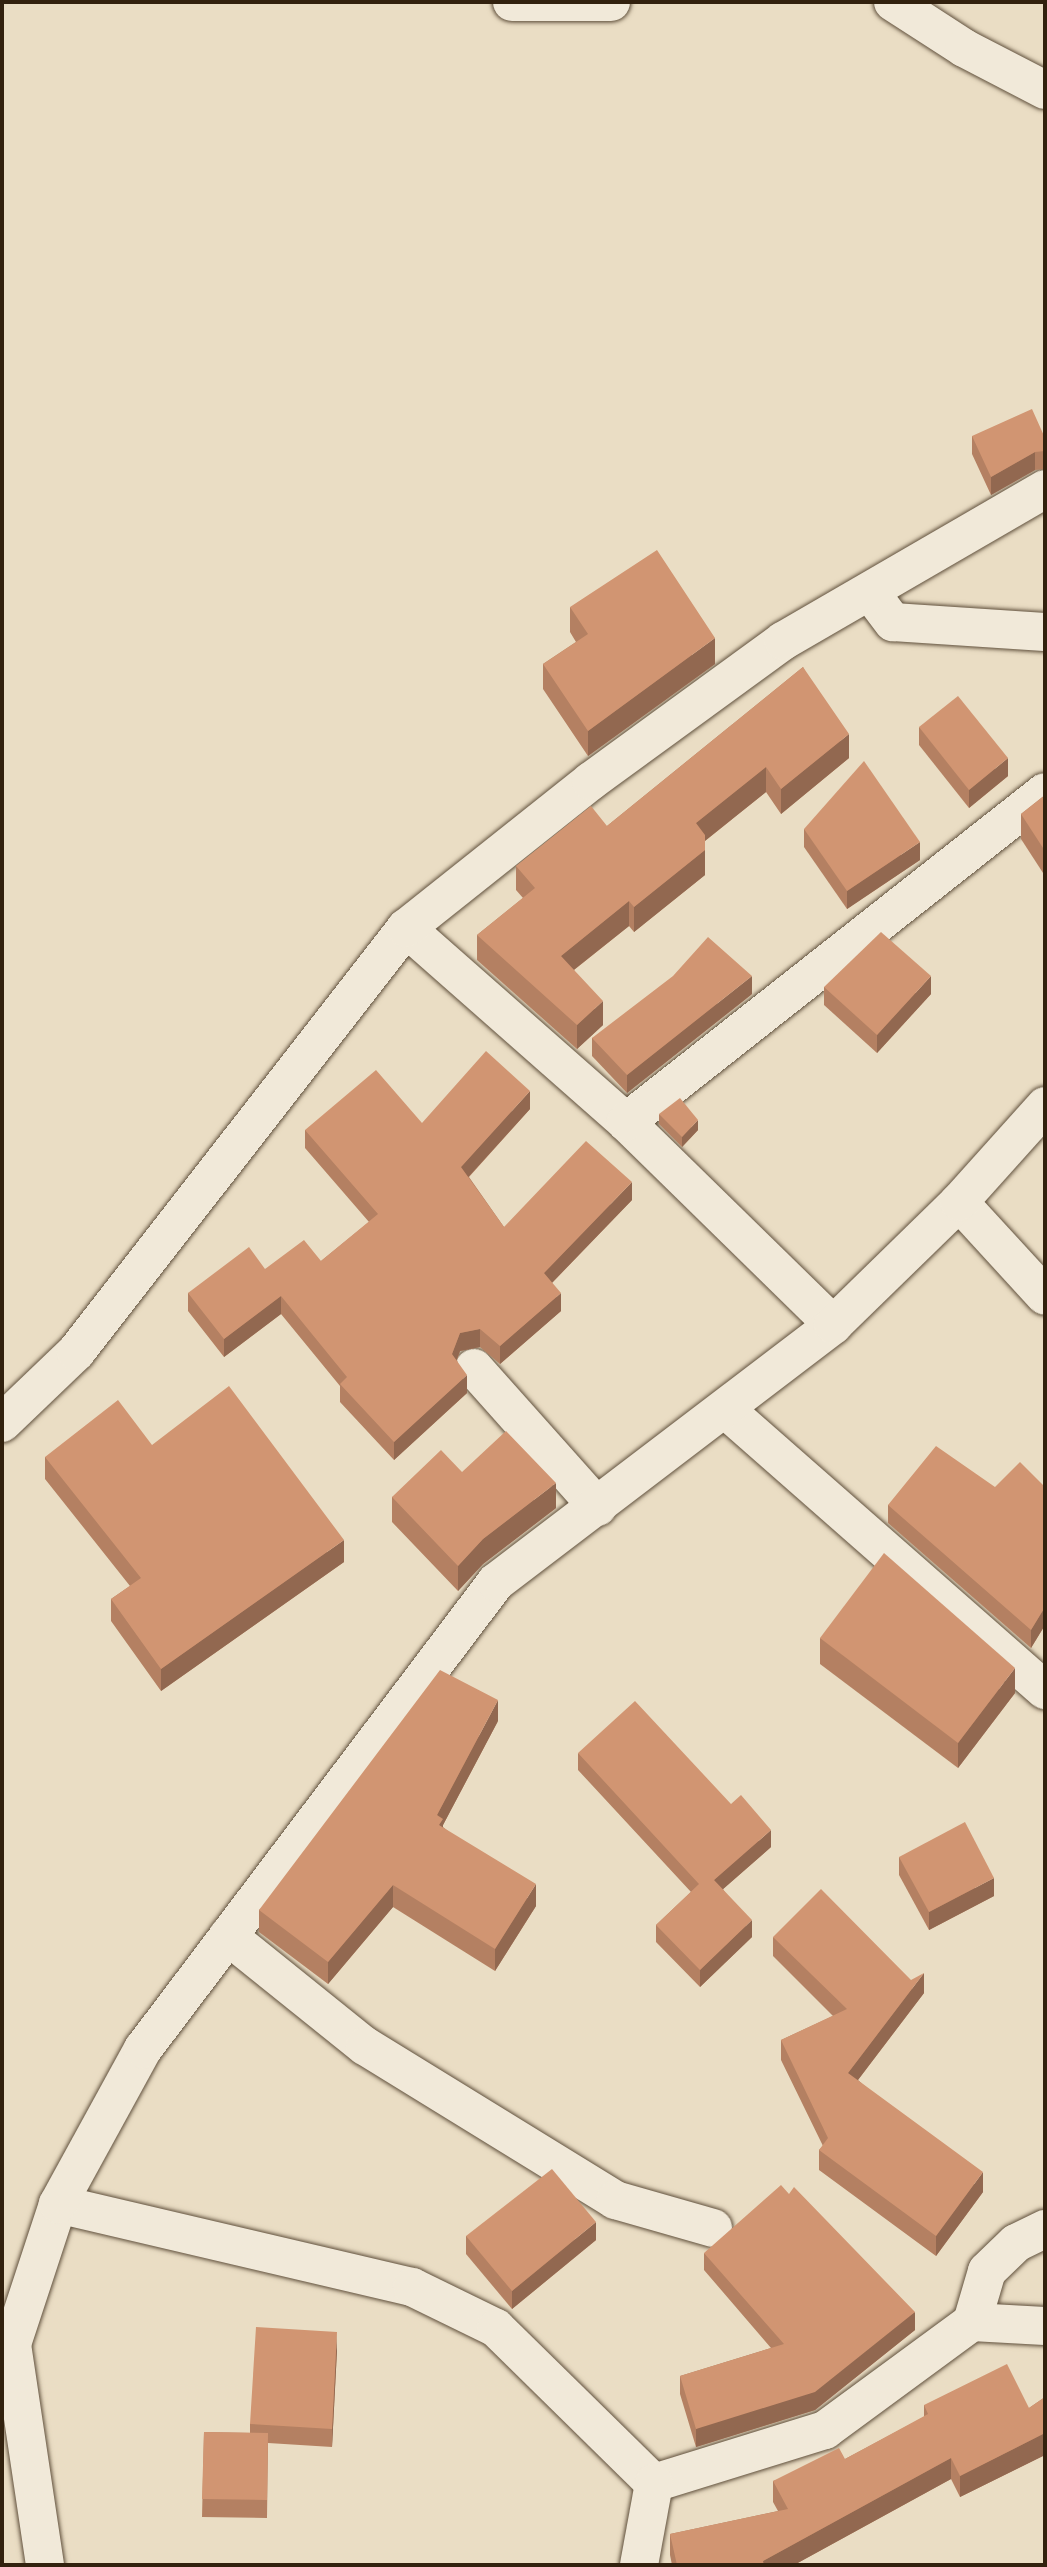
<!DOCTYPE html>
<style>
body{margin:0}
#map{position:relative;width:1047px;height:2567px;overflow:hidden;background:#eaddc4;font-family:"IM FELL Great Primer",serif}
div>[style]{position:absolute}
.roads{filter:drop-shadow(0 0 2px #60503c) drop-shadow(0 0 2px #60503c)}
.minor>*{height:38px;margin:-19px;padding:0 19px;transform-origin:19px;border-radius:19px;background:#f1e9d9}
.wall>*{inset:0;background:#b48062}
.shaded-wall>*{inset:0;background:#926850}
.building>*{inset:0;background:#d19572}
span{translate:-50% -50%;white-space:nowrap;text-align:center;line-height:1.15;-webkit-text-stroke:8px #f1e9d9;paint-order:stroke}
.frame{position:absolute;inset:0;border:4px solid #32210e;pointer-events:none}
</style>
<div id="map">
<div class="roads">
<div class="minor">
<div style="left:512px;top:2px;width:99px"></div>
<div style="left:893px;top:2px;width:85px;rotate:32.9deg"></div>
<div style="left:964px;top:48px;width:91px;rotate:27.4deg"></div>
<div style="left:870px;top:592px;width:38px;rotate:53deg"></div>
<div style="left:893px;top:622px;width:152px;rotate:3.8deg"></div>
<div style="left:406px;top:928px;width:293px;rotate:41.4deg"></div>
<div style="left:626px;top:1122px;width:290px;rotate:44.4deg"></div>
<div style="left:626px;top:1122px;width:533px;rotate:-38.22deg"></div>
<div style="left:959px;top:1202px;width:127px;rotate:47.5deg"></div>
<div style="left:474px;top:1368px;width:186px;rotate:48.3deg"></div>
<div style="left:725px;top:1409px;width:426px;rotate:41.3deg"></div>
<div style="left:2px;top:1423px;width:103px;rotate:-43.8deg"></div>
<div style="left:76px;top:1352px;width:537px;rotate:-52.11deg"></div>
<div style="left:406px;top:928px;width:236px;rotate:-38.5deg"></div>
<div style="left:591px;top:781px;width:238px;rotate:-36.1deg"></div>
<div style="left:783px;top:641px;width:303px;rotate:-30.1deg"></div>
<div style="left:228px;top:1936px;width:176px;rotate:38.8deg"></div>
<div style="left:365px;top:2046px;width:294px;rotate:31.6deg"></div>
<div style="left:615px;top:2200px;width:102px;rotate:15.9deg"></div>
<div style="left:58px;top:2204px;width:364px;rotate:13.2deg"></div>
<div style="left:412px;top:2287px;width:93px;rotate:26deg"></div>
<div style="left:496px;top:2328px;width:221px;rotate:44.5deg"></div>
<div style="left:972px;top:2322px;width:53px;rotate:-73.6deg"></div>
<div style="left:987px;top:2271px;width:40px;rotate:-44deg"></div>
<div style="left:1016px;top:2243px;width:32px;rotate:-26deg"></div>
<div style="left:654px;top:2483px;width:179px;rotate:-17.2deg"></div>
<div style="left:825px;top:2430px;width:182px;rotate:-36.3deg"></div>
<div style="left:972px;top:2322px;width:73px;rotate:3.1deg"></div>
<div style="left:45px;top:2565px;width:223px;rotate:-98.5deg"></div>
<div style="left:12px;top:2344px;width:147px;rotate:-71.8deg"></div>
<div style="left:58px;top:2204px;width:177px;rotate:-61.3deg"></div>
<div style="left:143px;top:2049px;width:585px;rotate:-52.91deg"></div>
<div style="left:496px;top:1582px;width:424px;rotate:-37.3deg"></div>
<div style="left:833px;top:1325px;width:176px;rotate:-44.3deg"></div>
<div style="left:959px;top:1202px;width:129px;rotate:-48.1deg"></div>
<div style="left:639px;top:2565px;width:83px;rotate:-79.6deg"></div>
</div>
</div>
<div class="wall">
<div style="clip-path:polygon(972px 436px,1045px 438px,1045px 469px,1035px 470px,991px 495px,972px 454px)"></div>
<div style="clip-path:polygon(570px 607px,715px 664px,588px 756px,543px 689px,543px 664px,576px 642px,570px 632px)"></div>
<div style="clip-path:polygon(803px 667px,849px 758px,781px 814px,766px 792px,705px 841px,705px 875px,634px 932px,629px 926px,574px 970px,603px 1025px,577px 1049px,477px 960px,477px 935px,523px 898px,516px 890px,516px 866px,607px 826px)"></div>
<div style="clip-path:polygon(919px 727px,1008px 776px,969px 808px,919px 745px)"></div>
<div style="clip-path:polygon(1045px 795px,1045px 876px,1021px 839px,1021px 814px)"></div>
<div style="clip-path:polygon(804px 829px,920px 860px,847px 909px,804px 847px)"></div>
<div style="clip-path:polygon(824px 987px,931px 994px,877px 1053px,824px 1005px)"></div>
<div style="clip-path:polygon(752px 994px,627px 1093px,592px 1056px,592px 1038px)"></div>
<div style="clip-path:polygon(530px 1109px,469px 1177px,504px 1227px,632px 1200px,552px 1283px,561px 1311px,500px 1364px,480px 1347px,460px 1351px,457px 1360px,467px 1393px,394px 1460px,340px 1402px,340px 1386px,281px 1314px,224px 1357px,188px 1311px,188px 1293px,265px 1269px,321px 1261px,369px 1222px,305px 1148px,305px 1130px,422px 1123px)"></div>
<div style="clip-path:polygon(659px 1114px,698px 1130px,682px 1147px,659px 1124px)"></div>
<div style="clip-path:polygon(152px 1445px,344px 1562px,161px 1691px,111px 1621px,111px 1599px,130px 1586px,45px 1479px,45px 1457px)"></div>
<div style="clip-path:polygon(462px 1472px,556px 1508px,483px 1564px,458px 1591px,392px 1522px,392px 1497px)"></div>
<div style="clip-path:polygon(995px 1487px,1045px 1487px,1045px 1625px,1031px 1648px,888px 1523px,888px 1505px)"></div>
<div style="clip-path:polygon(820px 1638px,1015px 1693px,958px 1768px,820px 1664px)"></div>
<div style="clip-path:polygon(498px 1721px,443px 1825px,443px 1827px,536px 1906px,495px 1971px,393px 1907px,328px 1984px,259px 1932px,259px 1910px)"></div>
<div style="clip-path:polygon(578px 1753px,771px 1847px,723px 1889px,752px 1937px,700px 1987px,656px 1942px,656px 1925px,691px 1892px,578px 1770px)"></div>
<div style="clip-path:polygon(899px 1857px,994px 1896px,929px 1930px,899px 1875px)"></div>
<div style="clip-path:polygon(773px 1937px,924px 1993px,858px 2080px,983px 2192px,936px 2256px,819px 2170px,819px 2150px,823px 2146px,781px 2060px,781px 2040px,833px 2016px,773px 1956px)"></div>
<div style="clip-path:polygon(466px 2236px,596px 2240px,512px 2309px,466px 2254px)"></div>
<div style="clip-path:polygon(704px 2253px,915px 2330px,815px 2410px,696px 2447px,680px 2394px,680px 2376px,771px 2348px,704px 2270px)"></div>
<div style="clip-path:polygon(337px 2350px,332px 2447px,268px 2443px,267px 2518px,202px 2517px,204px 2432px,250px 2433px,250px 2424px)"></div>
<div style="clip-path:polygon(1045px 2397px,1045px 2455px,960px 2497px,951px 2479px,794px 2565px,672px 2565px,670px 2555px,670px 2534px,778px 2511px,773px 2502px,773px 2481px,845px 2459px,924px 2417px,924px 2405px,1029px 2408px)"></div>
</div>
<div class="shaded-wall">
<div style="clip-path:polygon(1035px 452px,1035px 470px,991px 495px,991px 477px)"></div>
<div style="clip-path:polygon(715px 638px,715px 664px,588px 756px,588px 731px)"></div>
<div style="clip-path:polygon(849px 734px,849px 758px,781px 814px,781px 789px)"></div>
<div style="clip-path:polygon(1008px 758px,1008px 776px,969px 808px,969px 790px)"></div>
<div style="clip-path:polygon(766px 767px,766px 792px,696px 848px,696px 823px)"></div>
<div style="clip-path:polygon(920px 842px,920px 860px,847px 909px,847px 891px)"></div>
<div style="clip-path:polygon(705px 850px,705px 875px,634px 932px,634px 907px)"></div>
<div style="clip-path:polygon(629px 901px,629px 926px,561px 980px,561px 956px)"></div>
<div style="clip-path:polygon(752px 976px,752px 994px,627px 1093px,627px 1075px)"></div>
<div style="clip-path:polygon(931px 976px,931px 994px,877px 1053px,877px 1035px)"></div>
<div style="clip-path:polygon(603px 1001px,603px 1025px,577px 1049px,577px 1025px)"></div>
<div style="clip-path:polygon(530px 1091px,530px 1109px,461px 1185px,461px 1167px)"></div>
<div style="clip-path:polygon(698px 1120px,698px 1130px,682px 1147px,682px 1137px)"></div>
<div style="clip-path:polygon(632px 1182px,632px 1200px,544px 1291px,544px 1273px)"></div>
<div style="clip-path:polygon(561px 1293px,561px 1311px,500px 1364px,500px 1346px)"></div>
<div style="clip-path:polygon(281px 1296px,281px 1314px,224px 1357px,224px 1339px)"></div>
<div style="clip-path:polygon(480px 1329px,480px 1347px,460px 1351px,452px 1372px,452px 1354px,460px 1333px)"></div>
<div style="clip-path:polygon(467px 1375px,467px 1393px,394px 1460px,394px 1442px)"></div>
<div style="clip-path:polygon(556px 1483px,556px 1508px,483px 1564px,458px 1591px,458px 1566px,483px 1539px)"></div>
<div style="clip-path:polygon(344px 1540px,344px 1562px,161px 1691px,161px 1669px)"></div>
<div style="clip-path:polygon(1045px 1607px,1045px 1625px,1031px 1648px,1031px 1630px)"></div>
<div style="clip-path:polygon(1015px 1668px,1015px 1693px,958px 1768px,958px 1743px)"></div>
<div style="clip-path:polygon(498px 1700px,498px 1721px,443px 1825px,443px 1841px,437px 1815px)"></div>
<div style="clip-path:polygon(771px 1830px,771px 1847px,714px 1897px,714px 1880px)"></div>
<div style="clip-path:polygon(994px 1878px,994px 1896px,929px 1930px,929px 1912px)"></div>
<div style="clip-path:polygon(536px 1884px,536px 1906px,495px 1971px,495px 1949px)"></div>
<div style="clip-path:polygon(393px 1885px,393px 1907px,328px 1984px,328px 1962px)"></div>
<div style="clip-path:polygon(752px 1920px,752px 1937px,700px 1987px,700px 1970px)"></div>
<div style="clip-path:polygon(924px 1973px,924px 1993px,848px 2093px,848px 2073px)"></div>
<div style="clip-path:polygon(983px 2172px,983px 2192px,936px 2256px,936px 2236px)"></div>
<div style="clip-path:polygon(596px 2222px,596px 2240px,512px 2309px,512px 2291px)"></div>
<div style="clip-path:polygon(915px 2312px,915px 2330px,815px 2410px,696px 2447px,696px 2429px)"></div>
<div style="clip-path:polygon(337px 2332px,337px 2350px,332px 2447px,332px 2429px)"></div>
<div style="clip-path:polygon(1045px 2433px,1045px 2455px,960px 2497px,960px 2476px)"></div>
<div style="clip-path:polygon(951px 2458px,951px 2479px,794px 2565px,763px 2565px,763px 2561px)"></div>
</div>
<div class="building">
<div style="clip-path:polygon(1032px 409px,1045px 438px,1045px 451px,1035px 452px,991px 477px,972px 436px)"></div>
<div style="clip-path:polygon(657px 550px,715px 638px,588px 731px,543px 664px,588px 634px,570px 607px)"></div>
<div style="clip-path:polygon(803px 667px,849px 734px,781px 789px,766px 767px,696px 823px,705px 835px,705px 850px,634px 907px,629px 901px,561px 956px,603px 1001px,577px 1025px,477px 935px,535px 888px,516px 866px,591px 806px,607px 826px)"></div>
<div style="clip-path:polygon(958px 696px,1008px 758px,969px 790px,919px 727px)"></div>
<div style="clip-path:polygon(864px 761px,920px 842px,847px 891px,804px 829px)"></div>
<div style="clip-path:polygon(1045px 795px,1045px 851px,1021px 814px)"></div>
<div style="clip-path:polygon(881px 932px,931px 976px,877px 1035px,824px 987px)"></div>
<div style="clip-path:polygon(708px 937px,752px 976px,627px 1075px,592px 1038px,673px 976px)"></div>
<div style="clip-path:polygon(486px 1051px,530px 1091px,461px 1167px,504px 1227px,586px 1141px,632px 1182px,544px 1273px,561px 1293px,500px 1346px,480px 1329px,460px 1333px,452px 1354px,467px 1375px,394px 1442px,340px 1384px,347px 1377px,281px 1296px,224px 1339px,188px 1293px,249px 1247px,265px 1269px,304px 1240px,321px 1261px,378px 1214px,305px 1130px,376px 1070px,422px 1123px)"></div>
<div style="clip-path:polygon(680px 1098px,698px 1120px,682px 1137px,659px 1114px)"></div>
<div style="clip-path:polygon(229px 1386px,344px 1540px,161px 1669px,111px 1599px,141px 1578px,45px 1457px,118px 1400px,152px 1445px)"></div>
<div style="clip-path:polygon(506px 1431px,556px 1483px,483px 1539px,458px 1566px,392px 1497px,441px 1450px,462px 1472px)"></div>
<div style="clip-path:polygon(936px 1446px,995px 1487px,1020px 1462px,1045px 1487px,1045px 1607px,1031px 1630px,888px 1505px)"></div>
<div style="clip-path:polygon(884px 1553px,1015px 1668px,958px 1743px,820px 1638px)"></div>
<div style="clip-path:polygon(440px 1670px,498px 1700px,437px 1815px,443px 1819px,439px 1825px,536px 1884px,495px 1949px,393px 1885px,328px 1962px,259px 1910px)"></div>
<div style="clip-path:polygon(635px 1701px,731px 1804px,741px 1795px,771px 1830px,714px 1880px,752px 1920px,700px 1970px,656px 1925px,699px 1884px,578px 1753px)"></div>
<div style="clip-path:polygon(965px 1822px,994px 1878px,929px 1912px,899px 1857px)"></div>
<div style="clip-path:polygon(821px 1889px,911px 1980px,924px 1973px,848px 2073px,983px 2172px,936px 2236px,819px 2150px,828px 2138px,781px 2040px,847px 2009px,773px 1937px)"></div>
<div style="clip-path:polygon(552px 2169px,596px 2222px,512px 2291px,466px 2236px)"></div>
<div style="clip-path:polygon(781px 2185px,789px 2194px,794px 2187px,915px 2312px,815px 2392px,696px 2429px,680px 2376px,784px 2344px,704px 2253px)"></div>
<div style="clip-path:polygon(256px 2327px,337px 2332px,332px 2429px,250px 2424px)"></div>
<div style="clip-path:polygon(1007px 2364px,1029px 2408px,1045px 2397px,1045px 2433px,960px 2476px,951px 2458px,763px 2561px,764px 2565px,677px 2565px,670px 2534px,788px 2509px,773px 2481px,839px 2448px,845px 2459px,928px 2414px,924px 2405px)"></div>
<div style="clip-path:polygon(204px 2432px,268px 2433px,267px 2500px,202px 2499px)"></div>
</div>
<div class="frame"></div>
</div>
